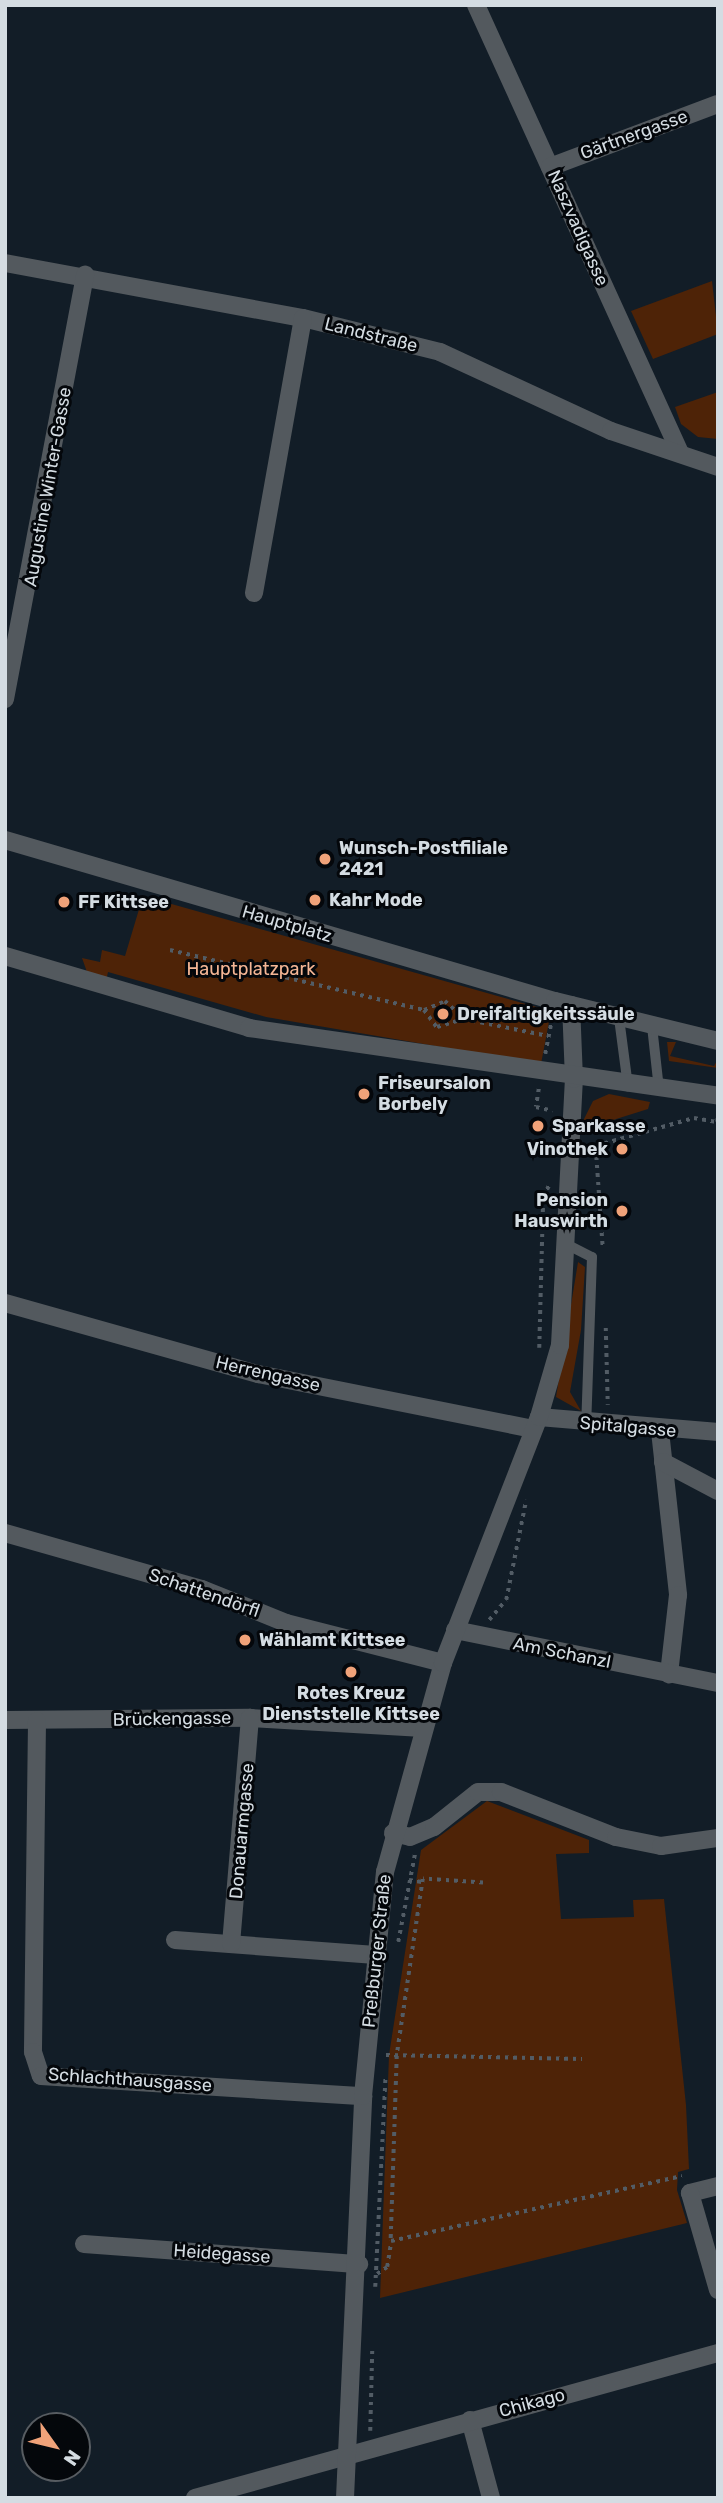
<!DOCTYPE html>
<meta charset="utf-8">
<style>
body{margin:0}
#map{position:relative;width:723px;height:2503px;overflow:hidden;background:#121d27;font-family:Rubik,sans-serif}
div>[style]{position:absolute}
.green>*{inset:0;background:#4e2307}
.path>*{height:3.5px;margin-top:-1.75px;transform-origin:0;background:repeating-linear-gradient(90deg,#525c65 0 3.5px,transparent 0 8.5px)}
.service>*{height:10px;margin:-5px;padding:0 5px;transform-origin:5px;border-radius:5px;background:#53595e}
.minor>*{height:18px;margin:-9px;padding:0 9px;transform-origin:9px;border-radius:9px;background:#53595e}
.tertiary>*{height:18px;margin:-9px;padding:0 9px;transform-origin:9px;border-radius:9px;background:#53595e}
.dots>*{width:19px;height:19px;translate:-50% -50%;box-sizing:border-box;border:4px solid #04070b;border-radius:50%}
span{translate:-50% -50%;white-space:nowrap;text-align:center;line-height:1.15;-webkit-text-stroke:6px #04070b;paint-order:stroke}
.street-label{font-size:18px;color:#d4dce2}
.poi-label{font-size:18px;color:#d4dce2;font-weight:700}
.left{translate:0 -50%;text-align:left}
.right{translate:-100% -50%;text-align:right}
.park-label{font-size:18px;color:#f5b695}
.frame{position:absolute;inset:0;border:7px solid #d4dce2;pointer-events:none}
.north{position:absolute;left:21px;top:2412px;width:70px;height:70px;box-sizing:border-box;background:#04070b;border:2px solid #575c61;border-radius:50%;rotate:124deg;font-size:19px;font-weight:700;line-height:28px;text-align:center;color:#d4dce2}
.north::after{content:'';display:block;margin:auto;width:24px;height:32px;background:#f0a279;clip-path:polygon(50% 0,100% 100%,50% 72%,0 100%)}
</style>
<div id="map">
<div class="green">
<div style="clip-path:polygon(712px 281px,718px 334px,653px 359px,631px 311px)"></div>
<div style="clip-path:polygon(718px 392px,718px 439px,698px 437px,681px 424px,675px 407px)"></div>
<div style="clip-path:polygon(143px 896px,551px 1011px,541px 1064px,266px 1017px,108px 972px,106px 981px,87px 972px,82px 958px,100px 962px,102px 950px,125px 956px)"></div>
<div style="clip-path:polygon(667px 1042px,676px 1042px,670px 1056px,714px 1066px,718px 1059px,718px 1068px,669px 1061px)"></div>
<div style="clip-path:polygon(609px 1094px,650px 1102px,648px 1109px,594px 1126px,583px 1121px,593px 1101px)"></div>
<div style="clip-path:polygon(578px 1262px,585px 1267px,581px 1330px,570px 1392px,581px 1411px,556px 1397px)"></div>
<div style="clip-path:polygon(487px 1801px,589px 1840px,589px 1853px,556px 1854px,561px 1919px,634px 1917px,633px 1900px,664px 1899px,686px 2105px,689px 2169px,678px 2172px,677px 2190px,687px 2223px,380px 2298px,389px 2055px,421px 1850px)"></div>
</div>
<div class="path">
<div style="left:170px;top:950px;width:261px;rotate:13.3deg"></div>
<div style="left:424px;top:1010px;width:23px;rotate:-23deg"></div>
<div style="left:445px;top:1001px;width:26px;rotate:43deg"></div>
<div style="left:464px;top:1019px;width:86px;rotate:11.4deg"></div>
<div style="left:424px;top:1010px;width:21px;rotate:53deg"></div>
<div style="left:437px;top:1027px;width:28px;rotate:-17deg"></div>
<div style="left:545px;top:1054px;width:38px;rotate:-79deg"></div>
<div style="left:539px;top:1089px;width:18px;rotate:99deg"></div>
<div style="left:536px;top:1107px;width:17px;rotate:13deg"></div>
<div style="left:588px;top:1148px;width:110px;rotate:-15.8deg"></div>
<div style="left:694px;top:1118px;width:23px;rotate:10deg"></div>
<div style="left:717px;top:1122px;width:7px;rotate:-82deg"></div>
<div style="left:596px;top:1148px;width:99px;rotate:86deg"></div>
<div style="left:606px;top:1328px;width:77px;rotate:88.5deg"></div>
<div style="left:539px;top:1348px;width:151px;rotate:-88.5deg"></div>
<div style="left:543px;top:1197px;width:13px;rotate:-63deg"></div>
<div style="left:489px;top:1620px;width:26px;rotate:-50deg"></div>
<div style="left:506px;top:1600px;width:102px;rotate:-78.7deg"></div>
<div style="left:409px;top:1880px;width:13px;rotate:9deg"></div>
<div style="left:483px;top:1883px;width:60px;rotate:-176.2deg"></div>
<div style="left:423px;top:1879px;width:179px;rotate:98.4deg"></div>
<div style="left:397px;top:2056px;width:185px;rotate:91.9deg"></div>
<div style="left:391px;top:2241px;width:298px;rotate:-12.6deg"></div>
<div style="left:398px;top:1942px;width:91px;rotate:-79.2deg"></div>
<div style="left:386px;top:2055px;width:196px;rotate:1.2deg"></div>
<div style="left:377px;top:2274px;width:12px;rotate:-35deg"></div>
<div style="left:387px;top:2267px;width:26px;rotate:-81deg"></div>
<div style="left:375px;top:2287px;width:208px;rotate:-87.2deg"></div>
<div style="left:370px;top:2431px;width:80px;rotate:-88.6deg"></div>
</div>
<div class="service">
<div style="left:619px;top:1018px;width:69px;rotate:82.5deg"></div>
<div style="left:652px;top:1026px;width:63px;rotate:83.7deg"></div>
<div style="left:568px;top:1245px;width:27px;rotate:27deg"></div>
<div style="left:592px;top:1257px;width:168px;rotate:92deg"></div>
</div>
<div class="minor">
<div style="left:476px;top:5px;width:490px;rotate:65.5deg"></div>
<div style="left:550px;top:167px;width:179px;rotate:-20.6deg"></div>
<div style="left:5px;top:263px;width:303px;rotate:10.5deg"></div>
<div style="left:303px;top:318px;width:141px;rotate:13.9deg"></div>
<div style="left:440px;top:352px;width:188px;rotate:24.8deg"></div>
<div style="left:611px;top:431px;width:113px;rotate:18.6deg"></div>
<div style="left:254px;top:593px;width:279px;rotate:-79.9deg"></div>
<div style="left:5px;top:699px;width:432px;rotate:-79.3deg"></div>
<div style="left:5px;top:840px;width:573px;rotate:16.32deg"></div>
<div style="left:555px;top:1001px;width:168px;rotate:13.8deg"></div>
<div style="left:5px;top:1303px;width:263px;rotate:15.7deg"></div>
<div style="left:258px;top:1374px;width:281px;rotate:11.3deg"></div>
<div style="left:539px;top:1417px;width:180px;rotate:4.8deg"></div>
<div style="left:660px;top:1431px;width:165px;rotate:83.7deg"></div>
<div style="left:678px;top:1595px;width:80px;rotate:96.5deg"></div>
<div style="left:663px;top:1462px;width:62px;rotate:27.8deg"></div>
<div style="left:5px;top:1533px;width:205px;rotate:15.9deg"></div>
<div style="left:202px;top:1589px;width:91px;rotate:22deg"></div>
<div style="left:286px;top:1623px;width:162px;rotate:14.3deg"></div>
<div style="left:455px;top:1630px;width:268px;rotate:11.4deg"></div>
<div style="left:5px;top:1720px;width:245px;rotate:-0.5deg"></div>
<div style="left:250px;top:1718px;width:173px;rotate:3.3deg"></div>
<div style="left:37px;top:1721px;width:331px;rotate:90.7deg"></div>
<div style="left:33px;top:2052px;width:25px;rotate:72deg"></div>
<div style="left:41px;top:2076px;width:323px;rotate:3.6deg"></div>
<div style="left:393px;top:1833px;width:17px;rotate:13deg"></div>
<div style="left:410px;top:1837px;width:26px;rotate:-23deg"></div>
<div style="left:434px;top:1827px;width:56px;rotate:-38.5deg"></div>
<div style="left:478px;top:1792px;width:23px"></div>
<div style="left:501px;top:1792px;width:123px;rotate:21.4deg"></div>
<div style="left:616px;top:1837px;width:46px;rotate:11.3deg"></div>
<div style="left:661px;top:1846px;width:58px;rotate:-8deg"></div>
<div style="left:175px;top:1940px;width:201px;rotate:4.3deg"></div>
<div style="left:231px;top:1944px;width:227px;rotate:-85.2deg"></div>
<div style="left:718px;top:2186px;width:29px;rotate:166deg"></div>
<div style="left:690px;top:2193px;width:101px;rotate:73.9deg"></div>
<div style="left:84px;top:2244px;width:276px;rotate:4.2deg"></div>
<div style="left:470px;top:2420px;width:81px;rotate:74.9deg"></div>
<div style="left:195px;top:2498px;width:543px;rotate:-15.5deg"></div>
<div style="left:345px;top:2498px;width:402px;rotate:-87.4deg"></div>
<div style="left:363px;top:2096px;width:225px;rotate:-84.4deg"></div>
<div style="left:385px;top:1872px;width:217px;rotate:-74.5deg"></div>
<div style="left:443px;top:1663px;width:264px;rotate:-68.7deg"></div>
<div style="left:539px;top:1417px;width:75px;rotate:-73.7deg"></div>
<div style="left:560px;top:1345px;width:266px;rotate:-87deg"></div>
<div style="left:574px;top:1079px;width:74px;rotate:-92.3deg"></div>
</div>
<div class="tertiary">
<div style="left:5px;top:956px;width:254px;rotate:16.4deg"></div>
<div style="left:249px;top:1028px;width:474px;rotate:8.2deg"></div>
</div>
<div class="dots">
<div style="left:325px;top:859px;background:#f0a279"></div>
<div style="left:315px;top:900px;background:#f0a279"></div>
<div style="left:64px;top:902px;background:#f0a279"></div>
<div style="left:443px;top:1014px;background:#f0a279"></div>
<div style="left:364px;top:1094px;background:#f0a279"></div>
<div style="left:538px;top:1126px;background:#f0a279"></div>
<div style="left:622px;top:1149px;background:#f0a279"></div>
<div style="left:622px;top:1211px;background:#f0a279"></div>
<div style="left:245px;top:1640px;background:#f0a279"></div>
<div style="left:351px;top:1672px;background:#f0a279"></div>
</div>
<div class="street-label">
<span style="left:634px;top:135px;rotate:-20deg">Gärtnergasse</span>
<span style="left:578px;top:228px;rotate:66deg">Naszvadigasse</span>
<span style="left:371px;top:335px;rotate:14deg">Landstraße</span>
<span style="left:48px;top:487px;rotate:-80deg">Augustine Winter-Gasse</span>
<span style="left:287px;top:924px;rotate:16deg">Hauptplatz</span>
<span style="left:268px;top:1374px;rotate:13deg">Herrengasse</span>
<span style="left:628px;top:1427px;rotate:5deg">Spitalgasse</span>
<span style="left:204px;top:1593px;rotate:19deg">Schattendörfl</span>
<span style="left:562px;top:1653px;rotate:11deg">Am Schanzl</span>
<span style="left:172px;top:1719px;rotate:-1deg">Brückengasse</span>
<span style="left:242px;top:1831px;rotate:-85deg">Donauarmgasse</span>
<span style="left:377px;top:1951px;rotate:-84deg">Preßburger Straße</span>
<span style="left:130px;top:2080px;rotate:4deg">Schlachthausgasse</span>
<span style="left:222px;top:2254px;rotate:4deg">Heidegasse</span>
<span style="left:532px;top:2403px;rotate:-15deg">Chikago</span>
</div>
<div class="poi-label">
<span class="left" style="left:339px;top:859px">Wunsch-Postfiliale<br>2421</span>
<span class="left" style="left:329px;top:900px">Kahr Mode</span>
<span class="left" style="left:78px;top:902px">FF Kittsee</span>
<span class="left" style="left:457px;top:1014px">Dreifaltigkeitssäule</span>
<span class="left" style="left:378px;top:1094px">Friseursalon<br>Borbely</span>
<span class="left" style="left:552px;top:1126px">Sparkasse</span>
<span class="right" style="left:608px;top:1149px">Vinothek</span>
<span class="right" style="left:608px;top:1211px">Pension<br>Hauswirth</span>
<span class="left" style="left:259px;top:1640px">Wählamt Kittsee</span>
<span style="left:351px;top:1704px">Rotes Kreuz<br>Dienststelle Kittsee</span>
</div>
<div class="park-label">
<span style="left:251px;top:969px">Hauptplatzpark</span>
</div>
<div class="frame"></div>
<div class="north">N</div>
</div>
